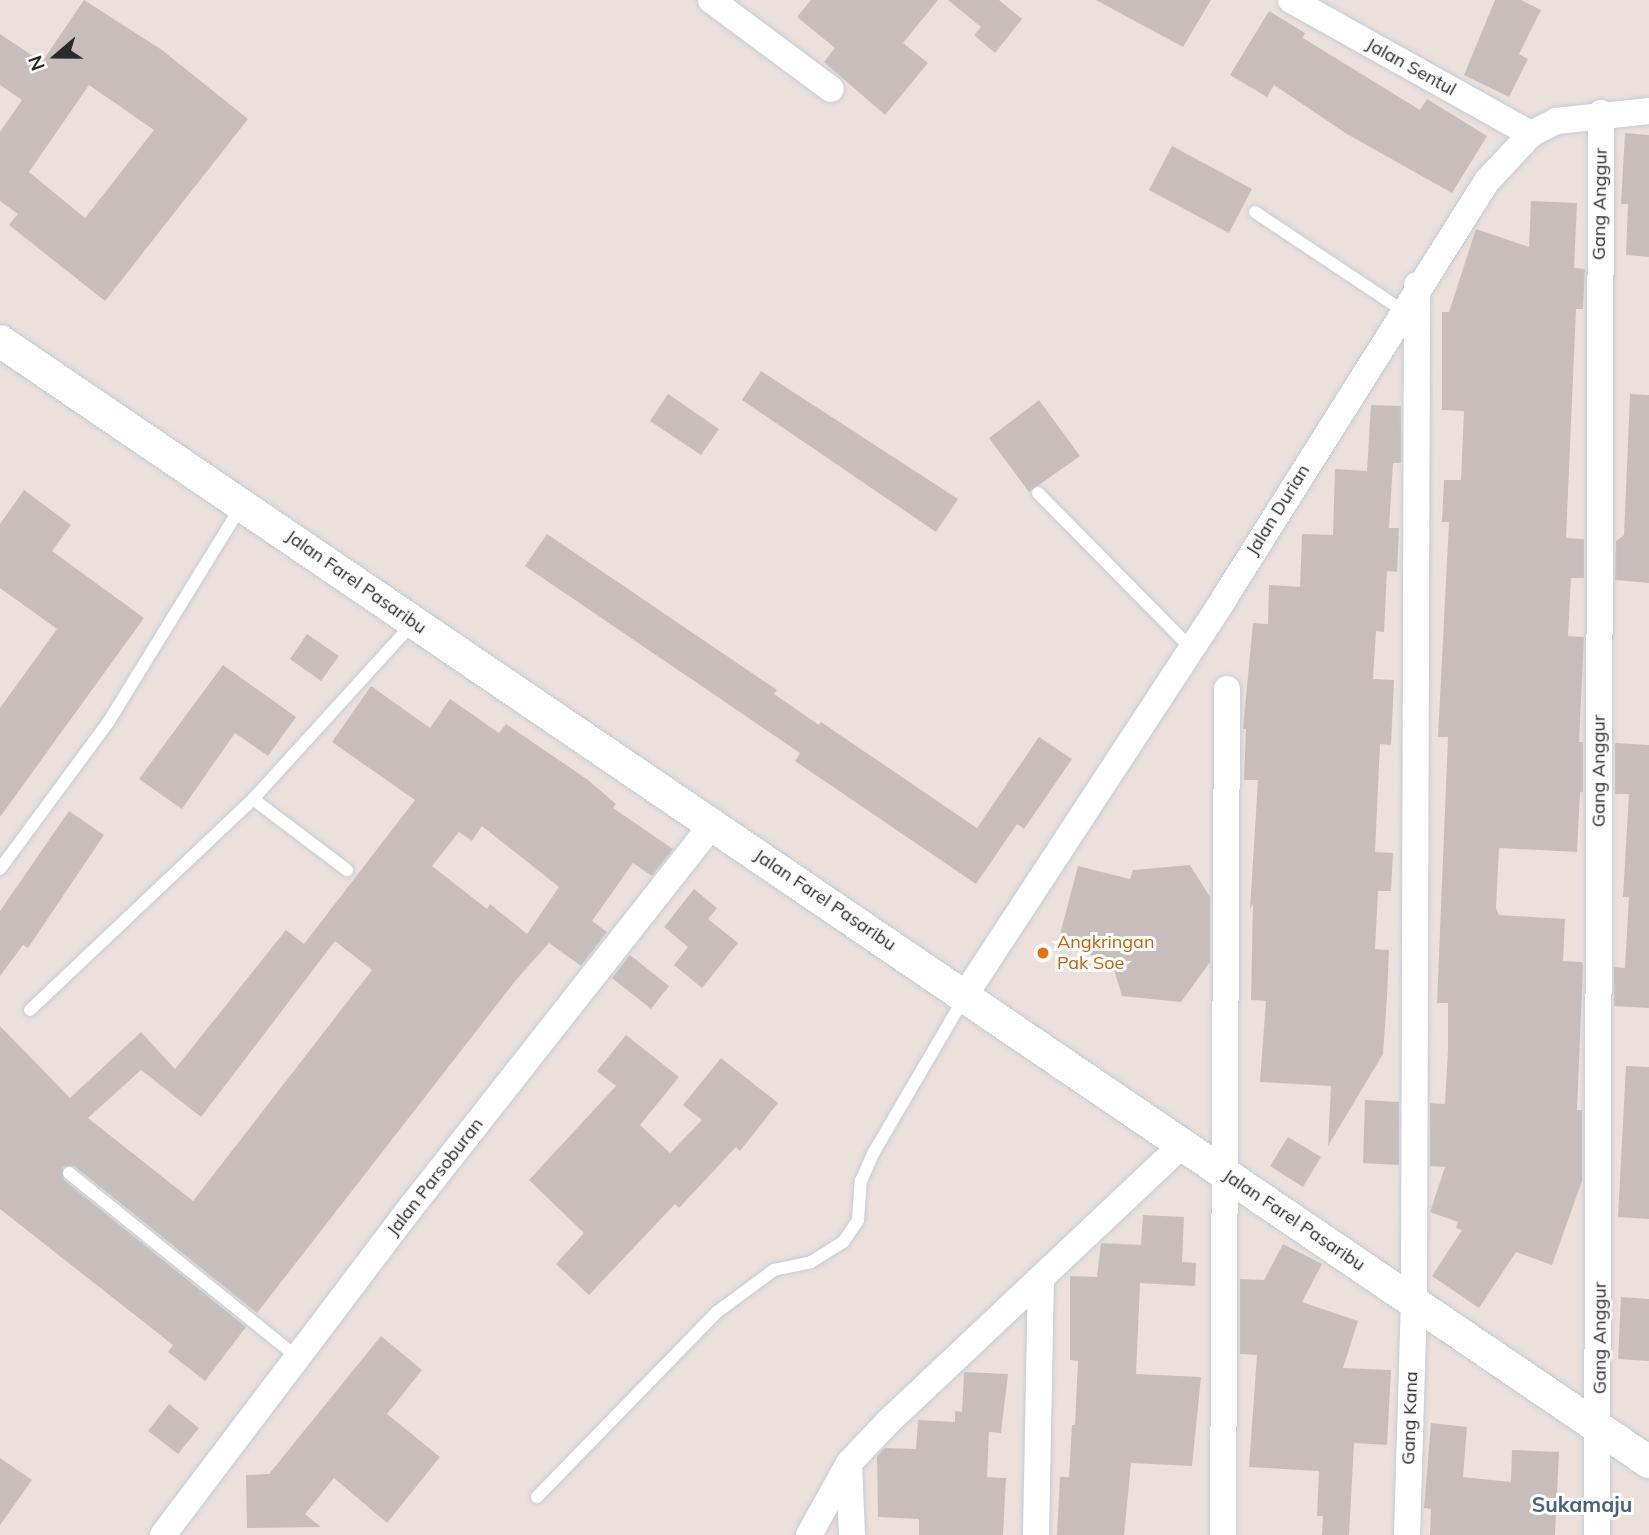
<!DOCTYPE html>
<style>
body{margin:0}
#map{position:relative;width:1649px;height:1535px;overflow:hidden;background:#ece0dc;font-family:Mulish,sans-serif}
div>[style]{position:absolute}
.building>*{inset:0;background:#c7bebb}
.roads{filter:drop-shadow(0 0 2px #c4ccd3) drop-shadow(0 0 2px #c4ccd3)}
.service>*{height:12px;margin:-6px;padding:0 6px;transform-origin:6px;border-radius:6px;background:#fff}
.minor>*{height:26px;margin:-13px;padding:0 13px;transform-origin:13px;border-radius:13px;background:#fff}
.tertiary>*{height:32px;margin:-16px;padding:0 16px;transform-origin:16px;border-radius:16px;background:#fff}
.dots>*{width:19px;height:19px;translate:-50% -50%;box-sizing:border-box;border:4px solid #fff;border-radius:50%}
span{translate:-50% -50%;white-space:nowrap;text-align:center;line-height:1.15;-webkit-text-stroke:6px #fff;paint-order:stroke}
.street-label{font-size:18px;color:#2a2a2a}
.food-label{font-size:18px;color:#c56008}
.left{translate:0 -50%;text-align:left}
.quarter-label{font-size:21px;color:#4a627a;font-weight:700}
.north{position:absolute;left:21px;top:21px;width:70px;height:70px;-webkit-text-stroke:5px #fff;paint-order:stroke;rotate:250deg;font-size:19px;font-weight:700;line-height:28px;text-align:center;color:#2a2a2a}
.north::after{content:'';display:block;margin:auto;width:24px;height:32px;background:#2a2a2a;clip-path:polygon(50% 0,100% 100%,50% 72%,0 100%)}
</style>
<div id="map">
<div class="building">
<div style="clip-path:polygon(evenodd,84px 0,162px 50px,248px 119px,105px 301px,9px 225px,18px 214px,0 201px,0 132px,22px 100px,0 85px,0 34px,42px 62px,84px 0,89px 85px,154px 130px,85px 218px,29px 172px,89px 85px)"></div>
<div style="clip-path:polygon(811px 0,938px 0,903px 43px,928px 63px,885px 115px,824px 62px,835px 48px,797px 17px)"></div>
<div style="clip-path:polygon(948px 0,999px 0,1022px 19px,995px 53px,974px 35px,981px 27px)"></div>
<div style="clip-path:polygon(1096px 0,1211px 0,1183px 47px)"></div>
<div style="clip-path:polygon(1495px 0,1521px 0,1541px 10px,1519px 54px,1528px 59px,1509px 97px,1464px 75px)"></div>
<div style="clip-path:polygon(1269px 11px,1305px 33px,1303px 38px,1420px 110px,1427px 99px,1487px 136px,1452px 193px,1347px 134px,1274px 85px,1267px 97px,1230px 75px)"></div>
<div style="clip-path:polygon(1625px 133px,1649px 135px,1649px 257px,1626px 255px,1628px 204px,1621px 204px)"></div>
<div style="clip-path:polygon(1172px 146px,1252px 189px,1229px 233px,1149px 190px)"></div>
<div style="clip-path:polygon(1531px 201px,1577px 203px,1574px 268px,1585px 269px,1583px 309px,1576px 309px,1566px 538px,1584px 539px,1584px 578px,1571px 578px,1568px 636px,1584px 637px,1579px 742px,1583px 742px,1583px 792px,1580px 792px,1577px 852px,1499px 848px,1496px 908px,1499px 915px,1565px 919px,1563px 961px,1582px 962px,1583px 966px,1577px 1110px,1582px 1110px,1582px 1181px,1552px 1265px,1516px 1252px,1479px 1308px,1432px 1276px,1462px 1230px,1456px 1228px,1458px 1222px,1430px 1212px,1445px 1167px,1430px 1166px,1430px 1103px,1445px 1104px,1448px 1050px,1448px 1003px,1437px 1003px,1448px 737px,1438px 737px,1449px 522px,1442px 522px,1444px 480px,1461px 480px,1464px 411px,1442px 410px,1442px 312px,1449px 312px,1476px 229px,1529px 247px)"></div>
<div style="clip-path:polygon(761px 371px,958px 499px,936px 532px,742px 400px)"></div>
<div style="clip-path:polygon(668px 394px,719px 429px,701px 455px,650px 421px)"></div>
<div style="clip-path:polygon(1630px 394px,1649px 395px,1649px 583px,1615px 580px,1616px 541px,1624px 535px)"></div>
<div style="clip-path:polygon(1039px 400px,1080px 456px,1029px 492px,989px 438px)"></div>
<div style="clip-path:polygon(1371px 405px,1401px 406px,1401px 463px,1393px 463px,1389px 528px,1399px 528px,1397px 572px,1387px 571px,1384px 632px,1376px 631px,1373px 679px,1394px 680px,1391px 745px,1380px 744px,1375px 852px,1393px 853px,1391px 891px,1378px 891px,1375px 949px,1389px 950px,1387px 997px,1383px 1054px,1328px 1146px,1331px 1086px,1260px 1082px,1266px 1001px,1251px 1000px,1253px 904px,1250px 909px,1258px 780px,1244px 780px,1246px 729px,1243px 729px,1253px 623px,1268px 624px,1269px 585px,1300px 587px,1302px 534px,1333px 535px,1335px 469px,1367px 471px)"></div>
<div style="clip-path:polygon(24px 490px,71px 525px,52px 551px,144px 618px,0 817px,0 708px,57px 629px,0 588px,0 524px)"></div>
<div style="clip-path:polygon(547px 534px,777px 690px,774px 694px,819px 725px,821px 722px,977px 828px,1039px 737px,1072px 759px,1024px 829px,1017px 824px,976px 884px,795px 761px,800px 753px,525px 566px)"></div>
<div style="clip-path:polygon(307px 634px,339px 656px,321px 681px,290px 659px)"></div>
<div style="clip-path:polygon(223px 665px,296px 717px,268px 756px,235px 733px,182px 809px,139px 779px)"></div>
<div style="clip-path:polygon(evenodd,371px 686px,430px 728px,450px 699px,499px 733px,506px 724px,588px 780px,616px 804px,613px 808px,673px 849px,652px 876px,633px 863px,592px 921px,607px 932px,581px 966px,549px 943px,516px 980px,257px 1313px,74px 1166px,63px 1167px,64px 1180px,246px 1327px,205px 1381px,168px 1352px,173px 1345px,0 1209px,0 1026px,70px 1098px,141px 1032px,175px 1069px,286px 930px,304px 944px,415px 800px,332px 742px,371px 686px,482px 826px,559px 887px,527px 934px,490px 904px,487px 909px,432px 866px,459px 832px,472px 841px,482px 826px,371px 686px,335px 941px,372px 970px,193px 1201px,88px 1118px,141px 1070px,201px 1117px,335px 941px)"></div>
<div style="clip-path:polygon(1615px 743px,1649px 745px,1649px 1008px,1614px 1006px,1614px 967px,1625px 968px,1629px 897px,1623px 897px,1629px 794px,1615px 794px)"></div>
<div style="clip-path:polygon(69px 811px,104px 835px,28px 948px,23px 945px,0 976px,0 911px)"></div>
<div style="clip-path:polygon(1190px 865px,1210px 897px,1210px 962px,1181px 1002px,1122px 996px,1111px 960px,1057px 946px,1078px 866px,1130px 879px,1133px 870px)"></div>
<div style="clip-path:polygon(694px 889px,717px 908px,708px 919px,738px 943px,702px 988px,674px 965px,688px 947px,664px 927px)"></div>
<div style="clip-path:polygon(630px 955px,669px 986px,651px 1009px,612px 978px)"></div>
<div style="clip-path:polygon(626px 1035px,679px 1077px,640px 1125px,670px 1153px,702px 1120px,683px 1105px,721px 1058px,778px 1103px,740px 1151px,736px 1147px,679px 1208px,675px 1204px,589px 1295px,556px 1264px,584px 1233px,529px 1180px,616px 1086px,597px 1071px)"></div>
<div style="clip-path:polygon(1626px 1066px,1649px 1067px,1649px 1219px,1618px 1217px)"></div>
<div style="clip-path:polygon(1365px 1100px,1399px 1102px,1399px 1165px,1363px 1163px)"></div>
<div style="clip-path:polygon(1288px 1137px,1321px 1157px,1303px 1187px,1270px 1166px)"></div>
<div style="clip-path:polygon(1143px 1215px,1184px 1217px,1182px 1262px,1196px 1263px,1195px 1286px,1140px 1283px,1136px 1374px,1201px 1377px,1192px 1466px,1131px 1463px,1124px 1535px,1057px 1535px,1060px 1477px,1069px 1477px,1072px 1425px,1075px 1425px,1078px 1361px,1070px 1360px,1070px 1276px,1097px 1277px,1101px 1243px,1141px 1245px)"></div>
<div style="clip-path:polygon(1283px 1244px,1322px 1264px,1302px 1302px,1358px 1321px,1343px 1368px,1391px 1370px,1387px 1445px,1354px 1443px,1349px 1535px,1322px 1535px,1323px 1516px,1317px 1516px,1319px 1471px,1249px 1467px,1257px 1355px,1240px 1354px,1240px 1279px,1264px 1280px)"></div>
<div style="clip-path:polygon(1621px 1297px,1649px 1299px,1649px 1361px,1618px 1359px)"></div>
<div style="clip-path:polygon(381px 1336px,422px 1370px,387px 1414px,440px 1457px,387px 1523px,334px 1478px,305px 1514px,321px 1527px,247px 1528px,246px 1475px,269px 1474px)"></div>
<div style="clip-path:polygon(964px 1372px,1008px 1374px,1001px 1433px,989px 1432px,987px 1477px,1006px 1478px,1003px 1535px,919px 1535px,919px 1519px,878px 1517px,877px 1456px,885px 1448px,916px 1449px,918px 1420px,955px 1422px,955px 1411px,962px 1412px)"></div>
<div style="clip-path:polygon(169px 1404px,199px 1428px,178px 1454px,148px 1431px)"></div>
<div style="clip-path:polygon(1431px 1423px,1467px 1427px,1463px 1477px,1511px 1482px,1512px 1450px,1559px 1452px,1555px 1535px,1430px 1535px,1431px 1509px,1424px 1508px)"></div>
<div style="clip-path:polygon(0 1458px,32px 1480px,0 1525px)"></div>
</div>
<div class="roads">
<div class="service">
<div style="left:1255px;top:212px;width:177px;rotate:33.7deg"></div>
<div style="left:1038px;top:493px;width:218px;rotate:45.4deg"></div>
<div style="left:253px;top:799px;width:118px;rotate:37.1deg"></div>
<div style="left:0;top:869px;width:184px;rotate:-53.6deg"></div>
<div style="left:109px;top:721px;width:254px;rotate:-58.4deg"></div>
<div style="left:30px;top:1010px;width:307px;rotate:-43.4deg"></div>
<div style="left:253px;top:799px;width:239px;rotate:-47.7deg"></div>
<div style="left:69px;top:1173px;width:294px;rotate:38.9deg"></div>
<div style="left:537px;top:1497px;width:258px;rotate:-45.8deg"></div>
<div style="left:717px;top:1312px;width:71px;rotate:-36.4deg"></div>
<div style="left:774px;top:1270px;width:38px;rotate:-12deg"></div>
<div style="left:811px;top:1262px;width:39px;rotate:-32deg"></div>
<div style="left:844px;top:1241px;width:25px;rotate:-56deg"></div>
<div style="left:858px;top:1220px;width:39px;rotate:-86deg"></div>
<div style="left:861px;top:1181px;width:32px;rotate:-66deg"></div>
<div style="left:874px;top:1152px;width:178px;rotate:-59.7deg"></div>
</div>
<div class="minor">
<div style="left:711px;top:0;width:149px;rotate:36.6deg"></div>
<div style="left:1291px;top:0;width:275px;rotate:29.2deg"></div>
<div style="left:965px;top:995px;width:475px;rotate:-56.8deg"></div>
<div style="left:1225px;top:597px;width:492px;rotate:-57.8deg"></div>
<div style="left:1487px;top:181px;width:64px;rotate:-46.9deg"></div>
<div style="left:1531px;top:134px;width:28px;rotate:-27deg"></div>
<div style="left:1556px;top:121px;width:94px;rotate:-6.1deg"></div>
<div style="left:849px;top:1463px;width:72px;rotate:87.6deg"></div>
<div style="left:163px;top:1535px;width:413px;rotate:-52.9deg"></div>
<div style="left:412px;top:1206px;width:486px;rotate:-51.8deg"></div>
<div style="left:809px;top:1535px;width:82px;rotate:-60.9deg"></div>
<div style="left:849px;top:1463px;width:59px;rotate:-46.4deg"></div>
<div style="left:890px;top:1420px;width:403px;rotate:-43.3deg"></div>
<div style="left:1036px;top:1535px;width:256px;rotate:-88.9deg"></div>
<div style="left:1223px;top:1535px;width:846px;rotate:-89.73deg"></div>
<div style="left:1407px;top:1535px;width:234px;rotate:-88.3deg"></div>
<div style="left:1414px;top:1301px;width:1016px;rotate:-89.83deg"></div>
<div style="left:1597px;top:1535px;width:1422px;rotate:-89.84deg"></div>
</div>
<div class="tertiary">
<div style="left:0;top:341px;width:1994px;rotate:34.21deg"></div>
</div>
</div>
<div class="dots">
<div style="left:1043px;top:953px;background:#e8710a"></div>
</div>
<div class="street-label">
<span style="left:1411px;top:67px;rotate:29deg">Jalan Sentul</span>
<span style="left:1600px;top:204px;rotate:-89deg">Gang Anggur</span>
<span style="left:1278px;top:510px;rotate:-58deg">Jalan Durian</span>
<span style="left:356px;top:582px;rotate:35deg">Jalan Farel Pasaribu</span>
<span style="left:1599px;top:771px;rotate:-90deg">Gang Anggur</span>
<span style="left:825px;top:900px;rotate:34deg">Jalan Farel Pasaribu</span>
<span style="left:435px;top:1177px;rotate:-52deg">Jalan Parsoburan</span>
<span style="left:1294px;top:1220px;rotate:34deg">Jalan Farel Pasaribu</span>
<span style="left:1600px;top:1338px;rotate:-90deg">Gang Anggur</span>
<span style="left:1410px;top:1418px;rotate:-88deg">Gang Kana</span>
</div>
<div class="food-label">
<span class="left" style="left:1057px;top:953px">Angkringan<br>Pak Soe</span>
</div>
<div class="quarter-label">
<span style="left:1582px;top:1504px">Sukamaju</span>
</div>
<div class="north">N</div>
</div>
